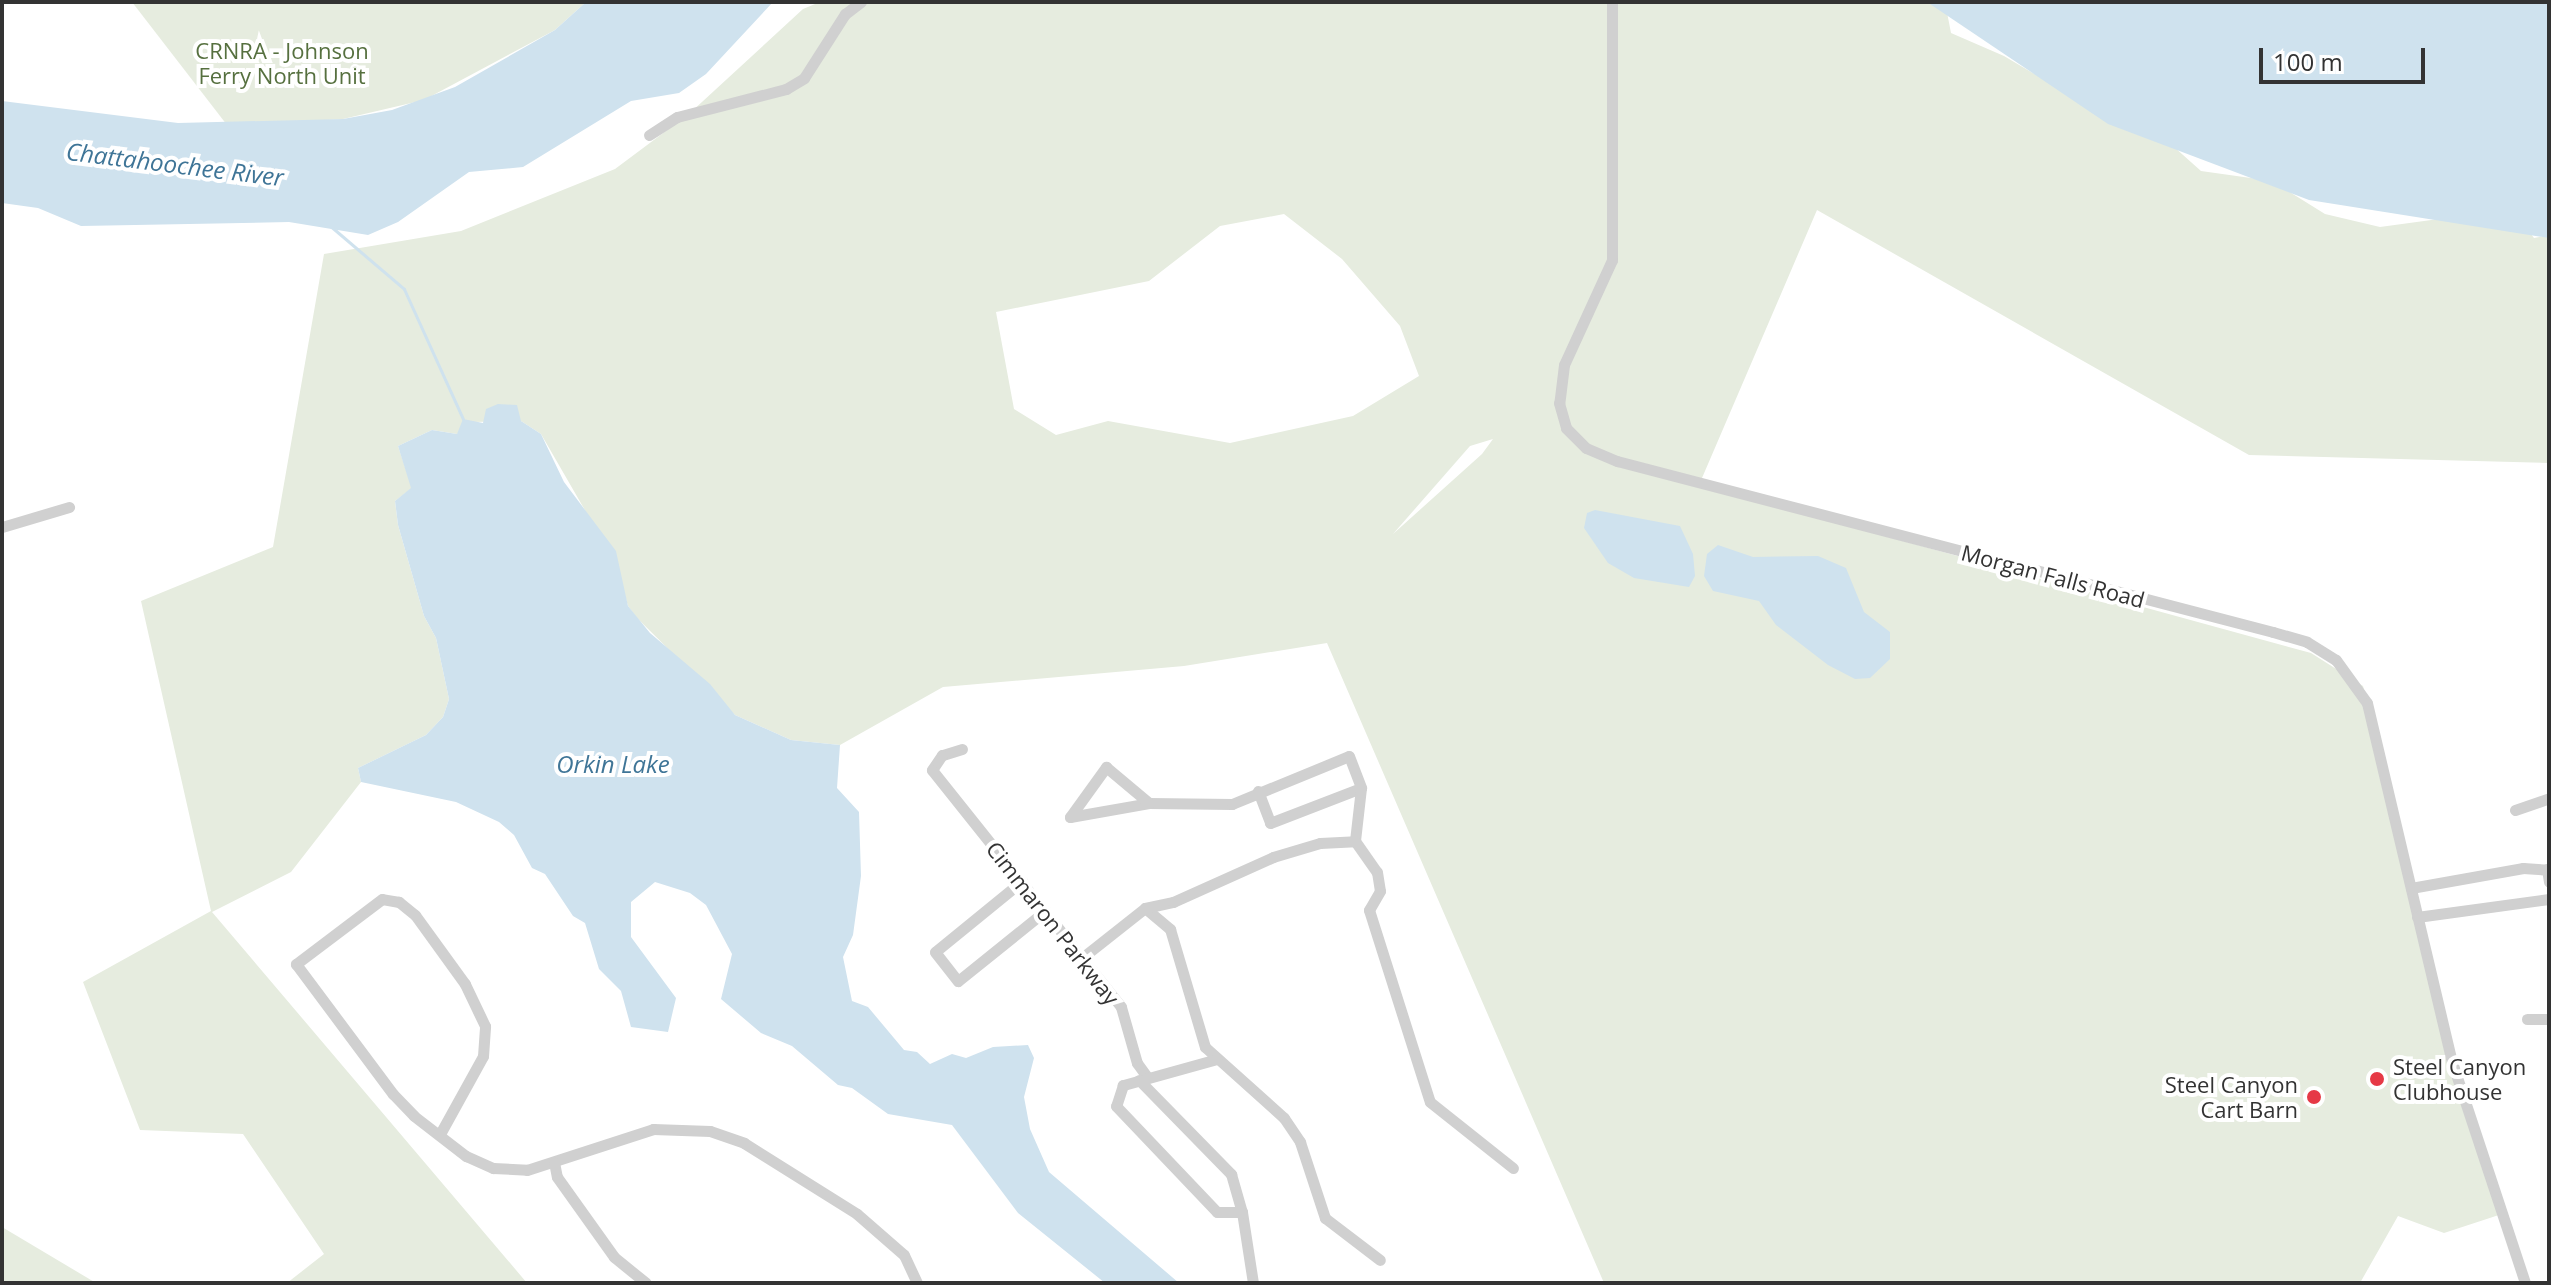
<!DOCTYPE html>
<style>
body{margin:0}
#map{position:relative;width:2551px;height:1285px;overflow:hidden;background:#fff;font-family:"Open Sans",sans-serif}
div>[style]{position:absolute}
.green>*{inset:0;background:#e6ecdf}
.water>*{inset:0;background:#cfe2ee}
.stream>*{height:3px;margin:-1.5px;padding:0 1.5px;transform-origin:1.5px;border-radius:1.5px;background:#cfe2ee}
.minor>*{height:11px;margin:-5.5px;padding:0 5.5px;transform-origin:5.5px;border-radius:5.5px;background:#d0d0d0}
.dots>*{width:22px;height:22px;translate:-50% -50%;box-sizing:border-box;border:4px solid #fff;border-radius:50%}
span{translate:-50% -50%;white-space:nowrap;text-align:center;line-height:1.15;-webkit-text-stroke:8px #fff;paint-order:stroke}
.park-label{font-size:22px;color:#56703f}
.street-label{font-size:22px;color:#333}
.poi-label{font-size:22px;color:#333}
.left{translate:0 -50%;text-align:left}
.right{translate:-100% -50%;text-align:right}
.water-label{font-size:24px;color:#3f7597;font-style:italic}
.frame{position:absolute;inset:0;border:4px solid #333;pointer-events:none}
.scale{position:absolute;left:2259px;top:48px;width:166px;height:36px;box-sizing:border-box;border:4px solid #333;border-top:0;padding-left:10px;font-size:24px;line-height:28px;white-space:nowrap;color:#333;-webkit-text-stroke:6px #fff;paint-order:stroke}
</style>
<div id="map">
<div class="green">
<div style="clip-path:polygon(132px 2px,586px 2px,555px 30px,424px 100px,343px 119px,244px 125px,227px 125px)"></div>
<div style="clip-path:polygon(evenodd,820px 2px,1945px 2px,1951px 33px,2004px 56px,2072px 96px,2146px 122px,2201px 171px,2272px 181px,2325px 214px,2380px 227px,2512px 209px,2534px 238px,2549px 235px,2549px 463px,2249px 455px,1817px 210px,1699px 485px,2311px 653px,2363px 686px,2391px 783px,2434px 996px,2505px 1213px,2444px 1233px,2398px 1216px,2360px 1283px,1604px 1283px,1327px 643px,1184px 666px,943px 687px,840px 745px,791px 740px,735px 715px,637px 618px,628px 606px,616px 564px,541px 434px,521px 421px,472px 422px,457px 434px,432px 430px,398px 446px,412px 488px,395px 501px,398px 525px,424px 616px,436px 638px,449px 699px,443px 717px,426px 735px,358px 768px,361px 782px,291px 872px,212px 912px,527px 1283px,287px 1283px,324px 1254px,243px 1134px,140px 1130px,83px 982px,211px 911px,141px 601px,273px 547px,324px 254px,461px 231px,615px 169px,690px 113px,803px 9px,820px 2px,1284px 214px,1342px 259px,1400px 326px,1419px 376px,1353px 416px,1230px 443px,1108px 421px,1056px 435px,1014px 409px,996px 312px,1149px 281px,1220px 226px,1284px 214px,820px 2px,1493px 439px,1482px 454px,1393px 534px,1470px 446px,1493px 439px)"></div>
<div style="clip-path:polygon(2px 1227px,96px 1283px,2px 1283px)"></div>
</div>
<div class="water">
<div style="clip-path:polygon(586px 2px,773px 2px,706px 74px,679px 93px,631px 101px,523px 167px,469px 172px,398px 222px,368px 235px,289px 222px,81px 226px,38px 208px,2px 203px,2px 101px,178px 123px,343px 119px,392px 110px,455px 87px,555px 30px)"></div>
<div style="clip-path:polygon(1927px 2px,2549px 2px,2549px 238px,2309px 200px,2108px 124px)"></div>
<div style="clip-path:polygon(498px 404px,517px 405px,521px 421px,541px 434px,564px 482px,616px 551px,628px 606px,650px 633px,710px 684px,735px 715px,791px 740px,840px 745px,837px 788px,859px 812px,861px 876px,853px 935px,843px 957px,852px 1001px,868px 1007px,904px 1050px,917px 1052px,930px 1064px,952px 1054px,966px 1058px,993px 1047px,1028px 1045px,1034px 1058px,1024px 1097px,1030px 1129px,1049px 1172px,1179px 1283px,1105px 1283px,1018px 1213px,952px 1125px,888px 1114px,852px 1088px,838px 1085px,792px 1046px,761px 1033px,721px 999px,732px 954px,706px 905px,690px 893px,655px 882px,631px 902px,631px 937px,676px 998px,668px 1032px,631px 1027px,621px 991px,599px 969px,585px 923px,573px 916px,545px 874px,532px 868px,514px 835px,499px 822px,456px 802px,361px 782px,358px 768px,426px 735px,443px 717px,449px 699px,436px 638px,424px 616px,398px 525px,395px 501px,411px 488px,398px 446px,432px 430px,457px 434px,463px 419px,483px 423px,486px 409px)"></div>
<div style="clip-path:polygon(1595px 510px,1680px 526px,1693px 554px,1695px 576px,1689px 587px,1634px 578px,1608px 563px,1584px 528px,1587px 513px)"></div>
<div style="clip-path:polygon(1718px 545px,1753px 557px,1818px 556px,1846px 568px,1864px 612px,1890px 632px,1890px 659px,1870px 678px,1855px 679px,1828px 665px,1776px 625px,1759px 601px,1713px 591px,1704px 576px,1707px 554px)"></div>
</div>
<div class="stream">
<div style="left:328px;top:224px;width:100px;rotate:40.5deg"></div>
<div style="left:404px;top:289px;width:143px;rotate:65.6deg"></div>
</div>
<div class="minor">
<div style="left:1612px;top:2px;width:258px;rotate:90deg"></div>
<div style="left:1612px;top:260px;width:115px;rotate:114.6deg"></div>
<div style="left:1564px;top:365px;width:38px;rotate:97deg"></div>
<div style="left:1559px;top:403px;width:26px;rotate:74deg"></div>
<div style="left:1566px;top:428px;width:28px;rotate:45deg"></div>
<div style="left:1586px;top:448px;width:34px;rotate:23deg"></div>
<div style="left:1617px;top:461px;width:678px;rotate:14.61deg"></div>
<div style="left:2273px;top:632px;width:35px;rotate:16deg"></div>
<div style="left:2307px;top:642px;width:34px;rotate:32deg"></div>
<div style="left:2336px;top:660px;width:53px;rotate:54.2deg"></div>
<div style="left:2367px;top:703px;width:369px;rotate:76.7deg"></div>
<div style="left:2452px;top:1062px;width:233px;rotate:71.7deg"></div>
<div style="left:649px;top:135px;width:33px;rotate:-33deg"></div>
<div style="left:677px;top:117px;width:113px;rotate:-14.4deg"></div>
<div style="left:786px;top:89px;width:21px;rotate:-31deg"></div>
<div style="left:804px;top:78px;width:76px;rotate:-57.4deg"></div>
<div style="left:845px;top:14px;width:20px;rotate:-37deg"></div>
<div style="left:2px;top:527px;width:70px;rotate:-16.6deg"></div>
<div style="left:962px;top:749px;width:21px;rotate:163deg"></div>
<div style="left:942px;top:755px;width:18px;rotate:124deg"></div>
<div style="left:932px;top:770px;width:303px;rotate:51.4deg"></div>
<div style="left:1121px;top:1007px;width:58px;rotate:74.1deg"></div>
<div style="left:1137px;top:1063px;width:17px;rotate:54deg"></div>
<div style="left:1258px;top:791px;width:34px;rotate:69deg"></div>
<div style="left:1270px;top:823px;width:97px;rotate:-21deg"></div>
<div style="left:2515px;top:810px;width:36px;rotate:-19deg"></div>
<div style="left:1070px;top:817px;width:80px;rotate:-10deg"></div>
<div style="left:1149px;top:803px;width:83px;rotate:0.7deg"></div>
<div style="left:1232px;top:804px;width:126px;rotate:-22.3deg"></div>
<div style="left:1349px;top:756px;width:34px;rotate:69deg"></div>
<div style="left:1361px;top:788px;width:53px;rotate:96.5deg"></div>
<div style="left:1355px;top:841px;width:38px;rotate:55deg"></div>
<div style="left:1377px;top:872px;width:19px;rotate:81deg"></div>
<div style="left:1380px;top:891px;width:22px;rotate:120deg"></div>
<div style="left:1369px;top:910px;width:201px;rotate:72.4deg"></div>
<div style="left:1430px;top:1102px;width:106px;rotate:38.5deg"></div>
<div style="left:1070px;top:817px;width:62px;rotate:-54.2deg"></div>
<div style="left:1106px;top:767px;width:56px;rotate:39.9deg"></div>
<div style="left:2547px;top:869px;width:13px;rotate:81deg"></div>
<div style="left:1022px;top:881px;width:112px;rotate:140.8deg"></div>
<div style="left:935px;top:952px;width:37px;rotate:52deg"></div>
<div style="left:958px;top:981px;width:112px;rotate:-38.8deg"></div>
<div style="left:2411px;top:888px;width:114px;rotate:-10.1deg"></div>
<div style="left:2523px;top:868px;width:26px;rotate:4deg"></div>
<div style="left:1145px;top:908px;width:33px;rotate:40deg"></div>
<div style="left:1170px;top:929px;width:123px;rotate:73.5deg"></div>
<div style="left:1205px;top:1047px;width:106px;rotate:41.9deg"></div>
<div style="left:1284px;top:1118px;width:29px;rotate:56deg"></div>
<div style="left:1300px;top:1142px;width:80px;rotate:71.8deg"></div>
<div style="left:1325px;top:1218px;width:69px;rotate:37.4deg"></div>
<div style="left:2417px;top:917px;width:133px;rotate:-7.8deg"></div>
<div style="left:1083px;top:957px;width:79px;rotate:-38.3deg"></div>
<div style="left:1145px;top:908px;width:29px;rotate:-12deg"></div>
<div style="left:1173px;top:902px;width:110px;rotate:-24.2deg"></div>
<div style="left:1273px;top:857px;width:49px;rotate:-16.6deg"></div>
<div style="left:1320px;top:843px;width:35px;rotate:-3deg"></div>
<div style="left:2527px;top:1019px;width:22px"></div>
<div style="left:1217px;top:1059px;width:98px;rotate:164.5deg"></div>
<div style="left:1123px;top:1085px;width:22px;rotate:108deg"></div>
<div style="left:1116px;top:1106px;width:146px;rotate:46.4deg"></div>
<div style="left:1217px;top:1212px;width:25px"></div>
<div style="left:1242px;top:1212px;width:72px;rotate:81.2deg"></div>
<div style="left:1139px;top:1080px;width:132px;rotate:45.6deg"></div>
<div style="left:1231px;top:1174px;width:40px;rotate:74deg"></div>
<div style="left:440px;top:1134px;width:89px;rotate:-61.1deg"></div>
<div style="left:483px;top:1056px;width:30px;rotate:-86deg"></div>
<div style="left:485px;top:1026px;width:47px;rotate:-115.5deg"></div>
<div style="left:465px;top:984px;width:85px;rotate:-125.9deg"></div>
<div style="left:415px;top:915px;width:21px;rotate:-141deg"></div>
<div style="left:399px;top:902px;width:17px;rotate:-170deg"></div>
<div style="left:382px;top:899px;width:108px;rotate:142.9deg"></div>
<div style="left:296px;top:964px;width:162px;rotate:53.3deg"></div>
<div style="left:393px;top:1094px;width:30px;rotate:46deg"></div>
<div style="left:414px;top:1116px;width:66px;rotate:37.6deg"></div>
<div style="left:466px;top:1156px;width:30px;rotate:24deg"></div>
<div style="left:493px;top:1168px;width:34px;rotate:3deg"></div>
<div style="left:527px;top:1170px;width:133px;rotate:-18deg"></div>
<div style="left:653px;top:1129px;width:57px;rotate:2deg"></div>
<div style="left:710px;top:1131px;width:36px;rotate:19deg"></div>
<div style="left:744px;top:1143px;width:133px;rotate:32.1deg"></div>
<div style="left:857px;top:1214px;width:62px;rotate:41.1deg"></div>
<div style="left:904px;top:1255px;width:31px;rotate:65deg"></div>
<div style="left:554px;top:1162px;width:15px;rotate:79deg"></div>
<div style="left:557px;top:1177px;width:98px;rotate:54.5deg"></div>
<div style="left:614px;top:1257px;width:41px;rotate:39.1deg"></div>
</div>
<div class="dots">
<div style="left:2377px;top:1079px;background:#e63946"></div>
<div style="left:2314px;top:1097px;background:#e63946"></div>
</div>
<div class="park-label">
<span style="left:282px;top:63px">CRNRA - Johnson<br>Ferry North Unit</span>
</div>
<div class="street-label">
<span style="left:2053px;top:576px;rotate:15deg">Morgan Falls Road</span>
<span style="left:1053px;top:923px;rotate:52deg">Cimmaron Parkway</span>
</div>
<div class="poi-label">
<span class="left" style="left:2393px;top:1079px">Steel Canyon<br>Clubhouse</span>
<span class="right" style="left:2298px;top:1097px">Steel Canyon<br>Cart Barn</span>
</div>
<div class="water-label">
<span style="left:175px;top:164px;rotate:7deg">Chattahoochee River</span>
<span style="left:613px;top:764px">Orkin Lake</span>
</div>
<div class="frame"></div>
<div class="scale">100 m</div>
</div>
